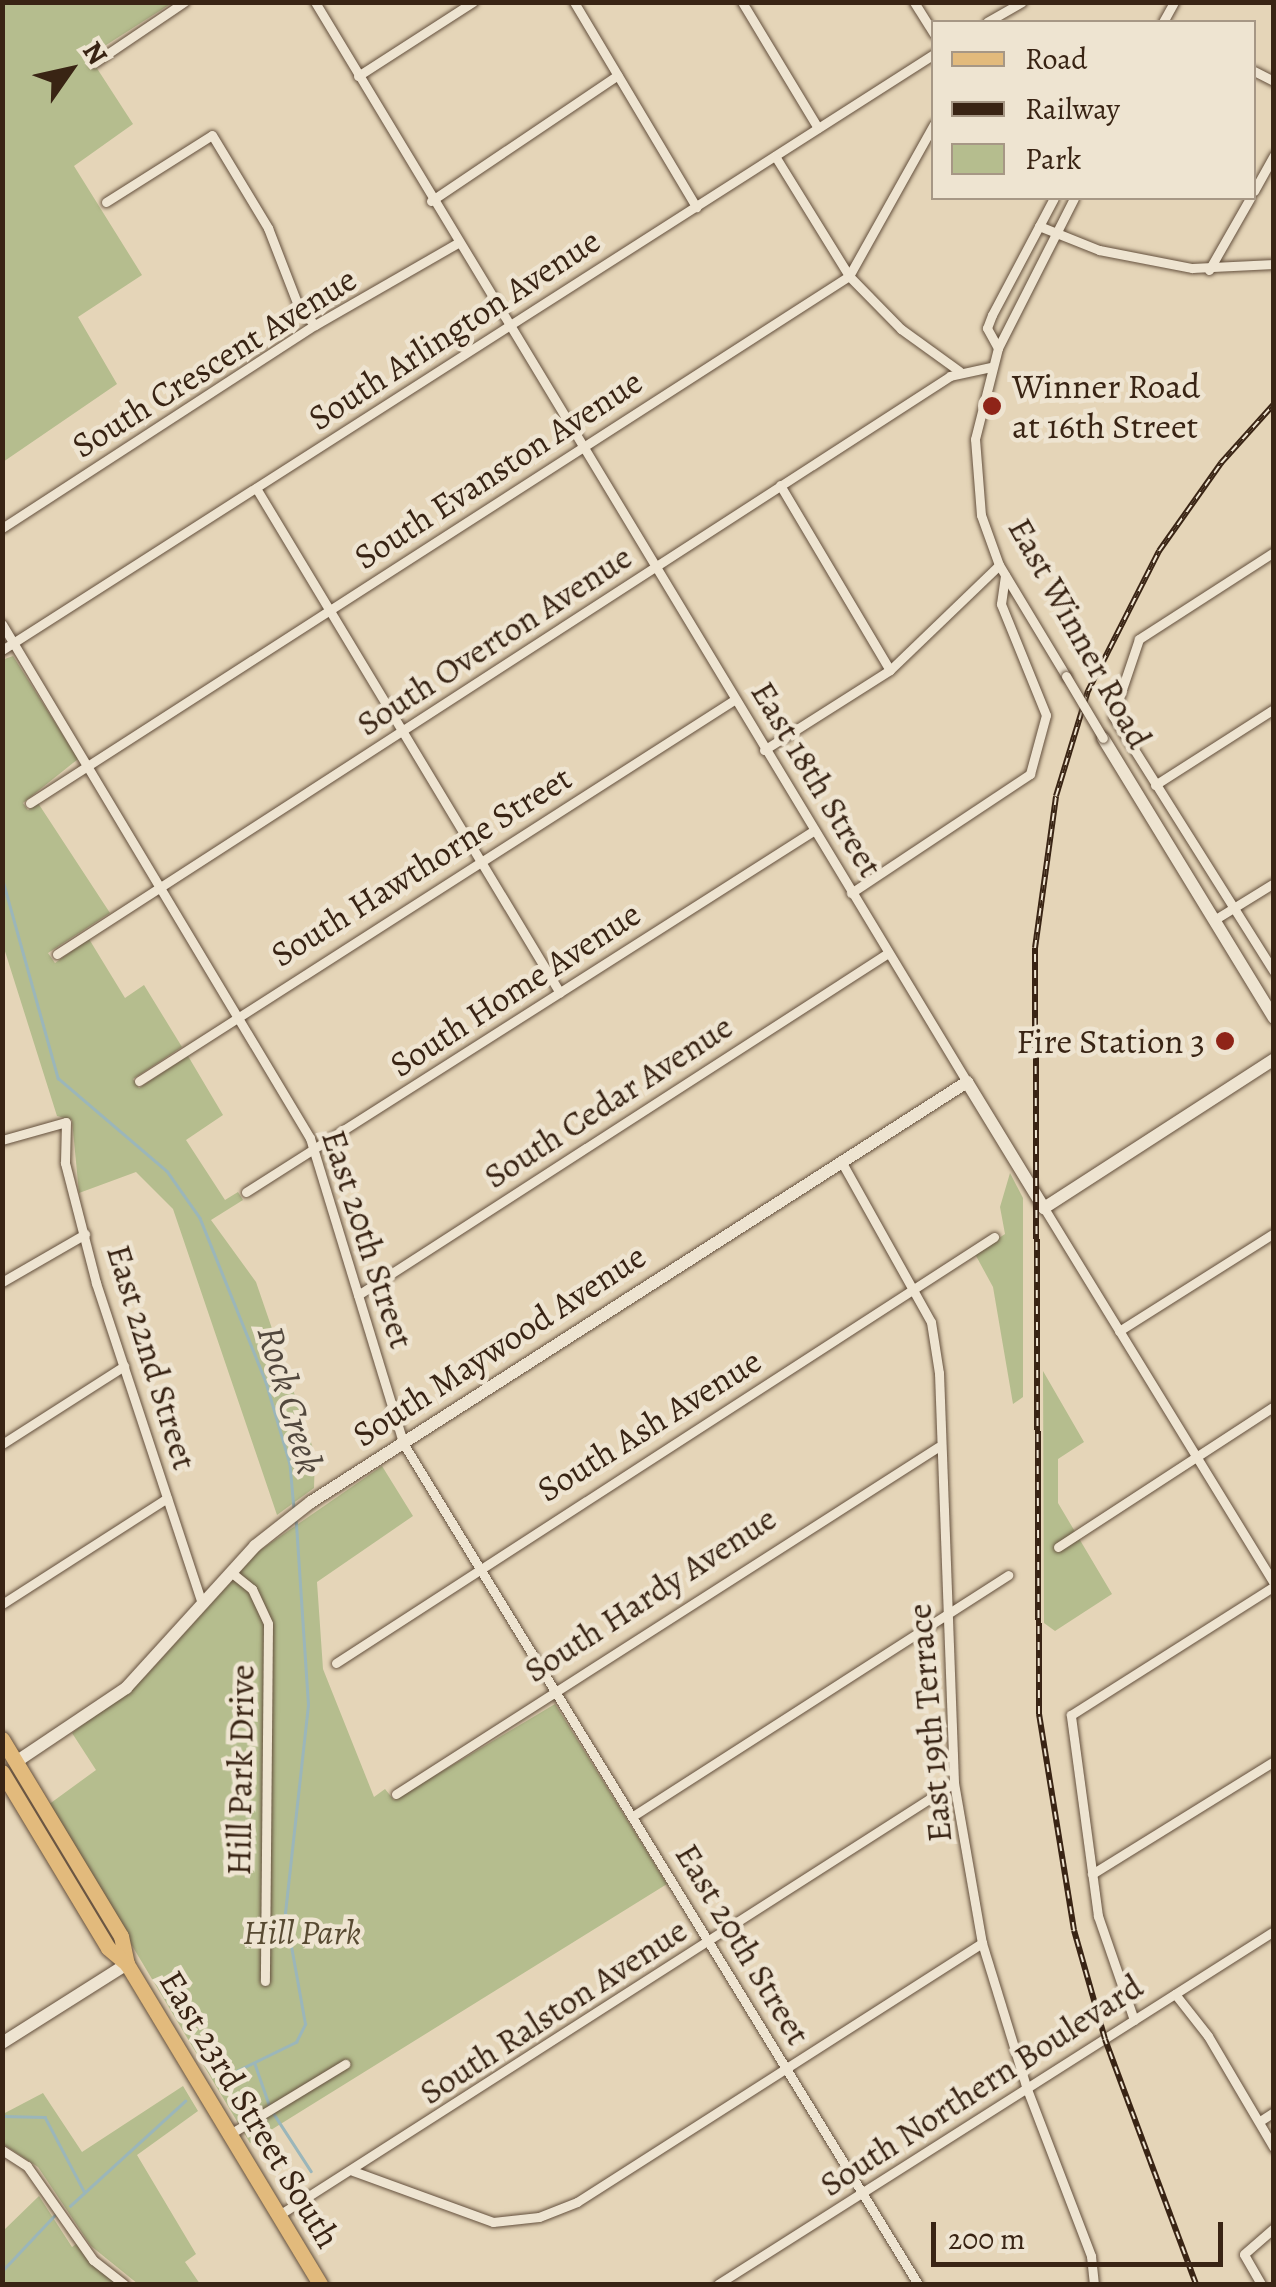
<!DOCTYPE html>
<style>
body{margin:0}
#map{position:relative;width:1276px;height:2287px;overflow:hidden;background:#e5d5b8;font-family:Alegreya,serif}
div>[style]{position:absolute}
.green>*{inset:0;background:#b5bd8e}
.stream>*{height:2.5px;margin:-1.25px;padding:0 1.25px;transform-origin:1.25px;border-radius:1.25px;background:#9bb6ba}
.roads{filter:drop-shadow(0 0 2px #64503d) drop-shadow(0 0 2px #64503d)}
.street>*{height:9px;margin:-4.5px;padding:0 4.5px;transform-origin:4.5px;border-radius:4.5px;background:#eee4d1}
.secondary>*{height:12px;margin:-6px;padding:0 6px;transform-origin:6px;border-radius:6px;background:#eee4d1}
.primary>*{height:15px;margin:-7.5px;padding:0 7.5px;transform-origin:7.5px;border-radius:7.5px;background:#e2ba7c}
.rail>*{height:6px;margin-top:-3px;transform-origin:0;background:repeating-linear-gradient(90deg,#eee4d1 0 8px,#392414 0 16px);box-sizing:border-box;border-block:2px solid #392414}
.bridges{filter:drop-shadow(0 0 2px #64503d) drop-shadow(0 0 2px #64503d)}
.street-bridge>*{height:9px;margin:-4.5px;padding:0 4.5px;transform-origin:4.5px;border-radius:4.5px;background:#eee4d1}
.dots>*{width:28px;height:28px;translate:-50% -50%;box-sizing:border-box;border:5px solid #eee4d1;border-radius:50%}
span{translate:-50% -50%;white-space:nowrap;text-align:center;line-height:1.15;-webkit-text-stroke:9px #eee4d1;paint-order:stroke}
.street-label{font-size:35px;color:#392414}
.poi-label{font-size:35px;color:#392414}
.left{translate:0 -50%;text-align:left}
.right{translate:-100% -50%;text-align:right}
.park-label{font-size:35px;color:#584a32;font-style:italic}
.water-label{font-size:38px;color:#52483e;font-style:italic}
.frame{position:absolute;inset:0;border:5px solid #392414;pointer-events:none}
.legend{position:absolute;left:931px;top:20px;width:325px;height:180px;box-sizing:border-box;background:#eee4d1;border:2px solid #a69785;margin:0;padding:12px 18px;list-style:none;font-size:30px;color:#392414}
.legend li{display:flex;align-items:center;gap:20px;height:50px}
.legend b{width:50px;border:2px solid #a69785}
.north{position:absolute;left:20px;top:20px;width:100px;height:100px;-webkit-text-stroke:8px #eee4d1;paint-order:stroke;rotate:56deg;font-size:28px;font-weight:700;line-height:40px;text-align:center;color:#392414}
.north::after{content:'';display:block;margin:auto;width:35px;height:45px;background:#392414;clip-path:polygon(50% 0,100% 100%,50% 72%,0 100%)}
.scale{position:absolute;left:931px;top:2222px;width:292px;height:45px;box-sizing:border-box;border:5px solid #392414;border-top:0;padding-left:12px;font-size:30px;line-height:35px;white-space:nowrap;color:#392414;-webkit-text-stroke:8px #eee4d1;paint-order:stroke}
</style>
<div id="map">
<div class="green">
<div style="clip-path:polygon(3px 3px,172px 3px,89px 56px,133px 124px,74px 166px,142px 275px,78px 317px,117px 384px,3px 462px)"></div>
<div style="clip-path:polygon(13px 656px,78px 759px,23px 803px,28px 810px,38px 803px,110px 913px,48px 953px,55px 963px,89px 939px,125px 998px,144px 985px,182px 1047px,133px 1079px,139px 1088px,188px 1056px,223px 1115px,186px 1140px,225px 1200px,238px 1192px,243px 1200px,211px 1220px,256px 1282px,315px 1454px,314px 1488px,277px 1515px,173px 1209px,136px 1172px,79px 1193px,72px 1120px,57px 1116px,3px 945px,2px 660px)"></div>
<div style="clip-path:polygon(1010px 1173px,1023px 1198px,1023px 1397px,1013px 1404px,993px 1287px,975px 1254px,1005px 1234px,1000px 1207px)"></div>
<div style="clip-path:polygon(1043px 1371px,1084px 1442px,1058px 1459px,1058px 1503px,1112px 1594px,1055px 1631px,1044px 1623px)"></div>
<div style="clip-path:polygon(382px 1466px,413px 1516px,317px 1582px,323px 1669px,374px 1797px,385px 1789px,394px 1800px,555px 1704px,667px 1884px,250px 2143px,48px 1805px,96px 1770px,72px 1733px,144px 1678px,259px 1551px)"></div>
<div style="clip-path:polygon(183px 2086px,198px 2111px,137px 2155px,196px 2254px,185px 2262px,200px 2284px,138px 2284px,91px 2246px,38px 2167px,3px 2144px,3px 2114px,43px 2093px,82px 2152px)"></div>
<div style="clip-path:polygon(39px 2196px,72px 2247px,79px 2242px,124px 2284px,3px 2284px,3px 2231px)"></div>
</div>
<div class="stream">
<div style="left:2px;top:877px;width:209px;rotate:74.4deg"></div>
<div style="left:58px;top:1078px;width:143px;rotate:40.5deg"></div>
<div style="left:167px;top:1171px;width:57px;rotate:54.9deg"></div>
<div style="left:200px;top:1218px;width:177px;rotate:68.1deg"></div>
<div style="left:266px;top:1382px;width:85px;rotate:73.7deg"></div>
<div style="left:290px;top:1464px;width:45px;rotate:84.9deg"></div>
<div style="left:255px;top:2064px;width:46px;rotate:70.8deg"></div>
<div style="left:220px;top:2079px;width:85px;rotate:-26deg"></div>
<div style="left:296px;top:2042px;width:20px;rotate:-63deg"></div>
<div style="left:305px;top:2024px;width:113px;rotate:-100.2deg"></div>
<div style="left:285px;top:1913px;width:209px;rotate:-83.7deg"></div>
<div style="left:308px;top:1705px;width:183px;rotate:-93.8deg"></div>
<div style="left:274px;top:2114px;width:68px;rotate:57deg"></div>
<div style="left:2px;top:2116px;width:43px;rotate:1.3deg"></div>
<div style="left:45px;top:2117px;width:84px;rotate:62.2deg"></div>
<div style="left:70px;top:2206px;width:156px;rotate:-42.4deg"></div>
<div style="left:2px;top:2271px;width:76px;rotate:-46.6deg"></div>
</div>
<div class="roads">
<div class="street">
<div style="left:315px;top:2px;width:1262px;rotate:58.88deg"></div>
<div style="left:574px;top:2px;width:239px;rotate:59.2deg"></div>
<div style="left:742px;top:2px;width:147px;rotate:58.9deg"></div>
<div style="left:914px;top:2px;width:38px;rotate:58deg"></div>
<div style="left:987px;top:22px;width:40px;rotate:-29.7deg"></div>
<div style="left:1163px;top:22px;width:23px;rotate:-61deg"></div>
<div style="left:94px;top:63px;width:109px;rotate:-34.1deg"></div>
<div style="left:1254px;top:71px;width:22px;rotate:27deg"></div>
<div style="left:358px;top:76px;width:137px;rotate:-32.8deg"></div>
<div style="left:775px;top:156px;width:141px;rotate:58.3deg"></div>
<div style="left:849px;top:276px;width:74px;rotate:45.5deg"></div>
<div style="left:901px;top:329px;width:72px;rotate:35.9deg"></div>
<div style="left:1254px;top:191px;width:41px;rotate:-60.9deg"></div>
<div style="left:431px;top:201px;width:225px;rotate:-34deg"></div>
<div style="left:106px;top:202px;width:125px;rotate:-32.3deg"></div>
<div style="left:212px;top:135px;width:109px;rotate:58.9deg"></div>
<div style="left:268px;top:228px;width:86px;rotate:68.8deg"></div>
<div style="left:299px;top:308px;width:23px;rotate:47deg"></div>
<div style="left:1039px;top:226px;width:65px;rotate:21.8deg"></div>
<div style="left:1099px;top:250px;width:95px;rotate:11deg"></div>
<div style="left:1192px;top:268px;width:82px;rotate:-2.8deg"></div>
<div style="left:1209px;top:270px;width:83px;rotate:-60.3deg"></div>
<div style="left:998px;top:348px;width:23px;rotate:-119deg"></div>
<div style="left:987px;top:328px;width:14px;rotate:-69deg"></div>
<div style="left:992px;top:315px;width:132px;rotate:-62.1deg"></div>
<div style="left:780px;top:485px;width:215px;rotate:59.3deg"></div>
<div style="left:256px;top:488px;width:589px;rotate:58.95deg"></div>
<div style="left:2px;top:528px;width:373px;rotate:-33deg"></div>
<div style="left:315px;top:325px;width:163px;rotate:-29.9deg"></div>
<div style="left:1274px;top:552px;width:161px;rotate:147.2deg"></div>
<div style="left:1139px;top:639px;width:81px;rotate:108.7deg"></div>
<div style="left:1113px;top:716px;width:302px;rotate:57.8deg"></div>
<div style="left:2px;top:624px;width:599px;rotate:59.07deg"></div>
<div style="left:310px;top:1138px;width:319px;rotate:73deg"></div>
<div style="left:403px;top:1443px;width:986px;rotate:58.52deg"></div>
<div style="left:2px;top:650px;width:1106px;rotate:-32.6deg"></div>
<div style="left:1066px;top:676px;width:130px;rotate:-121.1deg"></div>
<div style="left:999px;top:565px;width:53px;rotate:-109.8deg"></div>
<div style="left:981px;top:515px;width:76px;rotate:-94.5deg"></div>
<div style="left:975px;top:439px;width:94px;rotate:-75.8deg"></div>
<div style="left:998px;top:348px;width:168px;rotate:-63.1deg"></div>
<div style="left:764px;top:750px;width:149px;rotate:-32.4deg"></div>
<div style="left:890px;top:670px;width:151px;rotate:-43.9deg"></div>
<div style="left:1155px;top:785px;width:141px;rotate:-32.6deg"></div>
<div style="left:30px;top:803px;width:974px;rotate:-32.76deg"></div>
<div style="left:849px;top:276px;width:174px;rotate:-60.8deg"></div>
<div style="left:851px;top:893px;width:215px;rotate:-33.6deg"></div>
<div style="left:1030px;top:774px;width:61px;rotate:-74.8deg"></div>
<div style="left:1046px;top:715px;width:120px;rotate:-112.1deg"></div>
<div style="left:1001px;top:604px;width:29px;rotate:-82deg"></div>
<div style="left:1214px;top:920px;width:70px;rotate:-31.7deg"></div>
<div style="left:57px;top:954px;width:1064px;rotate:-32.91deg"></div>
<div style="left:950px;top:376px;width:42px;rotate:-12.4deg"></div>
<div style="left:139px;top:1081px;width:707px;rotate:-32.63deg"></div>
<div style="left:2px;top:1140px;width:66px;rotate:-15.7deg"></div>
<div style="left:66px;top:1122px;width:41px;rotate:91.4deg"></div>
<div style="left:65px;top:1163px;width:124px;rotate:75.5deg"></div>
<div style="left:96px;top:1283px;width:338px;rotate:71.7deg"></div>
<div style="left:841px;top:1161px;width:184px;rotate:60.8deg"></div>
<div style="left:931px;top:1322px;width:52px;rotate:81.1deg"></div>
<div style="left:939px;top:1373px;width:410px;rotate:87.9deg"></div>
<div style="left:954px;top:1783px;width:162px;rotate:80.1deg"></div>
<div style="left:982px;top:1943px;width:153px;rotate:72.9deg"></div>
<div style="left:1027px;top:2089px;width:179px;rotate:69deg"></div>
<div style="left:1091px;top:2256px;width:28px;rotate:84deg"></div>
<div style="left:246px;top:1192px;width:672px;rotate:-32.48deg"></div>
<div style="left:1044px;top:1208px;width:441px;rotate:58.5deg"></div>
<div style="left:2px;top:1282px;width:96px;rotate:-30deg"></div>
<div style="left:358px;top:1295px;width:631px;rotate:-32.83deg"></div>
<div style="left:1119px;top:1331px;width:183px;rotate:-32.3deg"></div>
<div style="left:2px;top:1444px;width:145px;rotate:-32.6deg"></div>
<div style="left:1058px;top:1547px;width:258px;rotate:-33.1deg"></div>
<div style="left:232px;top:1573px;width:26px;rotate:39deg"></div>
<div style="left:252px;top:1589px;width:38px;rotate:65deg"></div>
<div style="left:268px;top:1624px;width:357px;rotate:90.5deg"></div>
<div style="left:2px;top:1604px;width:196px;rotate:-32.7deg"></div>
<div style="left:336px;top:1663px;width:784px;rotate:-32.92deg"></div>
<div style="left:396px;top:1794px;width:644px;rotate:-32.63deg"></div>
<div style="left:633px;top:1816px;width:446px;rotate:-32.7deg"></div>
<div style="left:1092px;top:1874px;width:214px;rotate:-31.8deg"></div>
<div style="left:1175px;top:1994px;width:53px;rotate:51.8deg"></div>
<div style="left:1208px;top:2036px;width:130px;rotate:59.5deg"></div>
<div style="left:1134px;top:2020px;width:110px;rotate:-109.1deg"></div>
<div style="left:1098px;top:1916px;width:203px;rotate:-97.7deg"></div>
<div style="left:1071px;top:1715px;width:241px;rotate:-32.4deg"></div>
<div style="left:1260px;top:2121px;width:17px;rotate:-33deg"></div>
<div style="left:230px;top:2134px;width:135px;rotate:-31.3deg"></div>
<div style="left:2px;top:2150px;width:30px;rotate:33deg"></div>
<div style="left:27px;top:2166px;width:115px;rotate:54.9deg"></div>
<div style="left:93px;top:2260px;width:39px;rotate:38deg"></div>
<div style="left:353px;top:2171px;width:149px;rotate:20deg"></div>
<div style="left:493px;top:2222px;width:46px;rotate:-6.2deg"></div>
<div style="left:539px;top:2217px;width:41px;rotate:-21.5deg"></div>
<div style="left:577px;top:2202px;width:481px;rotate:-32.6deg"></div>
<div style="left:279px;top:2215px;width:801px;rotate:-32.62deg"></div>
<div style="left:718px;top:2284px;width:659px;rotate:-32.41deg"></div>
<div style="left:1261px;top:2284px;width:34px;rotate:-120deg"></div>
<div style="left:1244px;top:2254px;width:40px;rotate:-41deg"></div>
</div>
<div class="secondary">
<div style="left:1103px;top:738px;width:328px;rotate:58.6deg"></div>
<div style="left:16px;top:1762px;width:133px;rotate:-33.9deg"></div>
<div style="left:126px;top:1688px;width:192px;rotate:-47.7deg"></div>
<div style="left:255px;top:1546px;width:71px;rotate:-38.2deg"></div>
<div style="left:311px;top:1502px;width:779px;rotate:-32.63deg"></div>
<div style="left:967px;top:1082px;width:148px;rotate:58.6deg"></div>
<div style="left:1044px;top:1208px;width:274px;rotate:-32.9deg"></div>
<div style="left:2px;top:2043px;width:148px;rotate:-32.3deg"></div>
</div>
<div class="primary">
<div style="left:2px;top:1739px;width:230px;rotate:58.9deg"></div>
<div style="left:121px;top:1936px;width:29px;rotate:78deg"></div>
<div style="left:127px;top:1964px;width:374px;rotate:58.9deg"></div>
<div style="left:2px;top:1772px;width:205px;rotate:58.9deg"></div>
<div style="left:108px;top:1948px;width:25px;rotate:40deg"></div>
</div>
</div>
<div class="rail">
<div style="left:1196px;top:2284px;width:261px;rotate:-110.4deg"></div>
<div style="left:1105px;top:2039px;width:113px;rotate:-105.9deg"></div>
<div style="left:1074px;top:1930px;width:219px;rotate:-99.2deg"></div>
<div style="left:1039px;top:1714px;width:766px;rotate:-90.3deg"></div>
<div style="left:1035px;top:948px;width:153px;rotate:-82.1deg"></div>
<div style="left:1056px;top:796px;width:110px;rotate:-73.1deg"></div>
<div style="left:1088px;top:691px;width:157px;rotate:-63.1deg"></div>
<div style="left:1159px;top:551px;width:108px;rotate:-54.8deg"></div>
<div style="left:1221px;top:463px;width:79px;rotate:-48.1deg"></div>
</div>
<div class="bridges">
<div class="street-bridge">
<div style="left:1066px;top:676px;width:72px;rotate:59.2deg"></div>
</div>
</div>
<div class="dots">
<div style="left:992px;top:406px;background:#8f2418"></div>
<div style="left:1225px;top:1041px;background:#8f2418"></div>
</div>
<div class="street-label">
<span style="left:454px;top:329px;rotate:-33deg">South Arlington Avenue</span>
<span style="left:214px;top:362px;rotate:-32deg">South Crescent Avenue</span>
<span style="left:498px;top:469px;rotate:-33deg">South Evanston Avenue</span>
<span style="left:1080px;top:633px;rotate:61deg">East Winner Road</span>
<span style="left:494px;top:640px;rotate:-33deg">South Overton Avenue</span>
<span style="left:817px;top:779px;rotate:59deg">East 18th Street</span>
<span style="left:421px;top:866px;rotate:-32deg">South Hawthorne Street</span>
<span style="left:515px;top:989px;rotate:-33deg">South Home Avenue</span>
<span style="left:608px;top:1101px;rotate:-33deg">South Cedar Avenue</span>
<span style="left:368px;top:1239px;rotate:72deg">East 20th Street</span>
<span style="left:499px;top:1345px;rotate:-33deg">South Maywood Avenue</span>
<span style="left:152px;top:1357px;rotate:73deg">East 22nd Street</span>
<span style="left:649px;top:1425px;rotate:-32deg">South Ash Avenue</span>
<span style="left:650px;top:1594px;rotate:-33deg">South Hardy Avenue</span>
<span style="left:929px;top:1723px;rotate:-95deg">East 19th Terrace</span>
<span style="left:240px;top:1770px;rotate:-89deg">Hill Park Drive</span>
<span style="left:743px;top:1944px;rotate:59deg">East 20th Street</span>
<span style="left:553px;top:2011px;rotate:-33deg">South Ralston Avenue</span>
<span style="left:981px;top:2085px;rotate:-33deg">South Northern Boulevard</span>
<span style="left:250px;top:2109px;rotate:59deg">East 23rd Street South</span>
</div>
<div class="poi-label">
<span class="left" style="left:1012px;top:406px">Winner Road<br>at 16th Street</span>
<span class="right" style="left:1205px;top:1041px">Fire Station 3</span>
</div>
<div class="park-label">
<span style="left:302px;top:1932px">Hill Park</span>
</div>
<div class="water-label">
<span style="left:290px;top:1400px;rotate:74deg">Rock Creek</span>
</div>
<div class="frame"></div>
<ul class="legend">
<li><b style="height:12px;background:#e2ba7c"></b>Road</li>
<li><b style="height:12px;background:#392414"></b>Railway</li>
<li><b style="height:28px;background:#b5bd8e"></b>Park</li>
</ul>
<div class="north">N</div>
<div class="scale">200 m</div>
</div>
